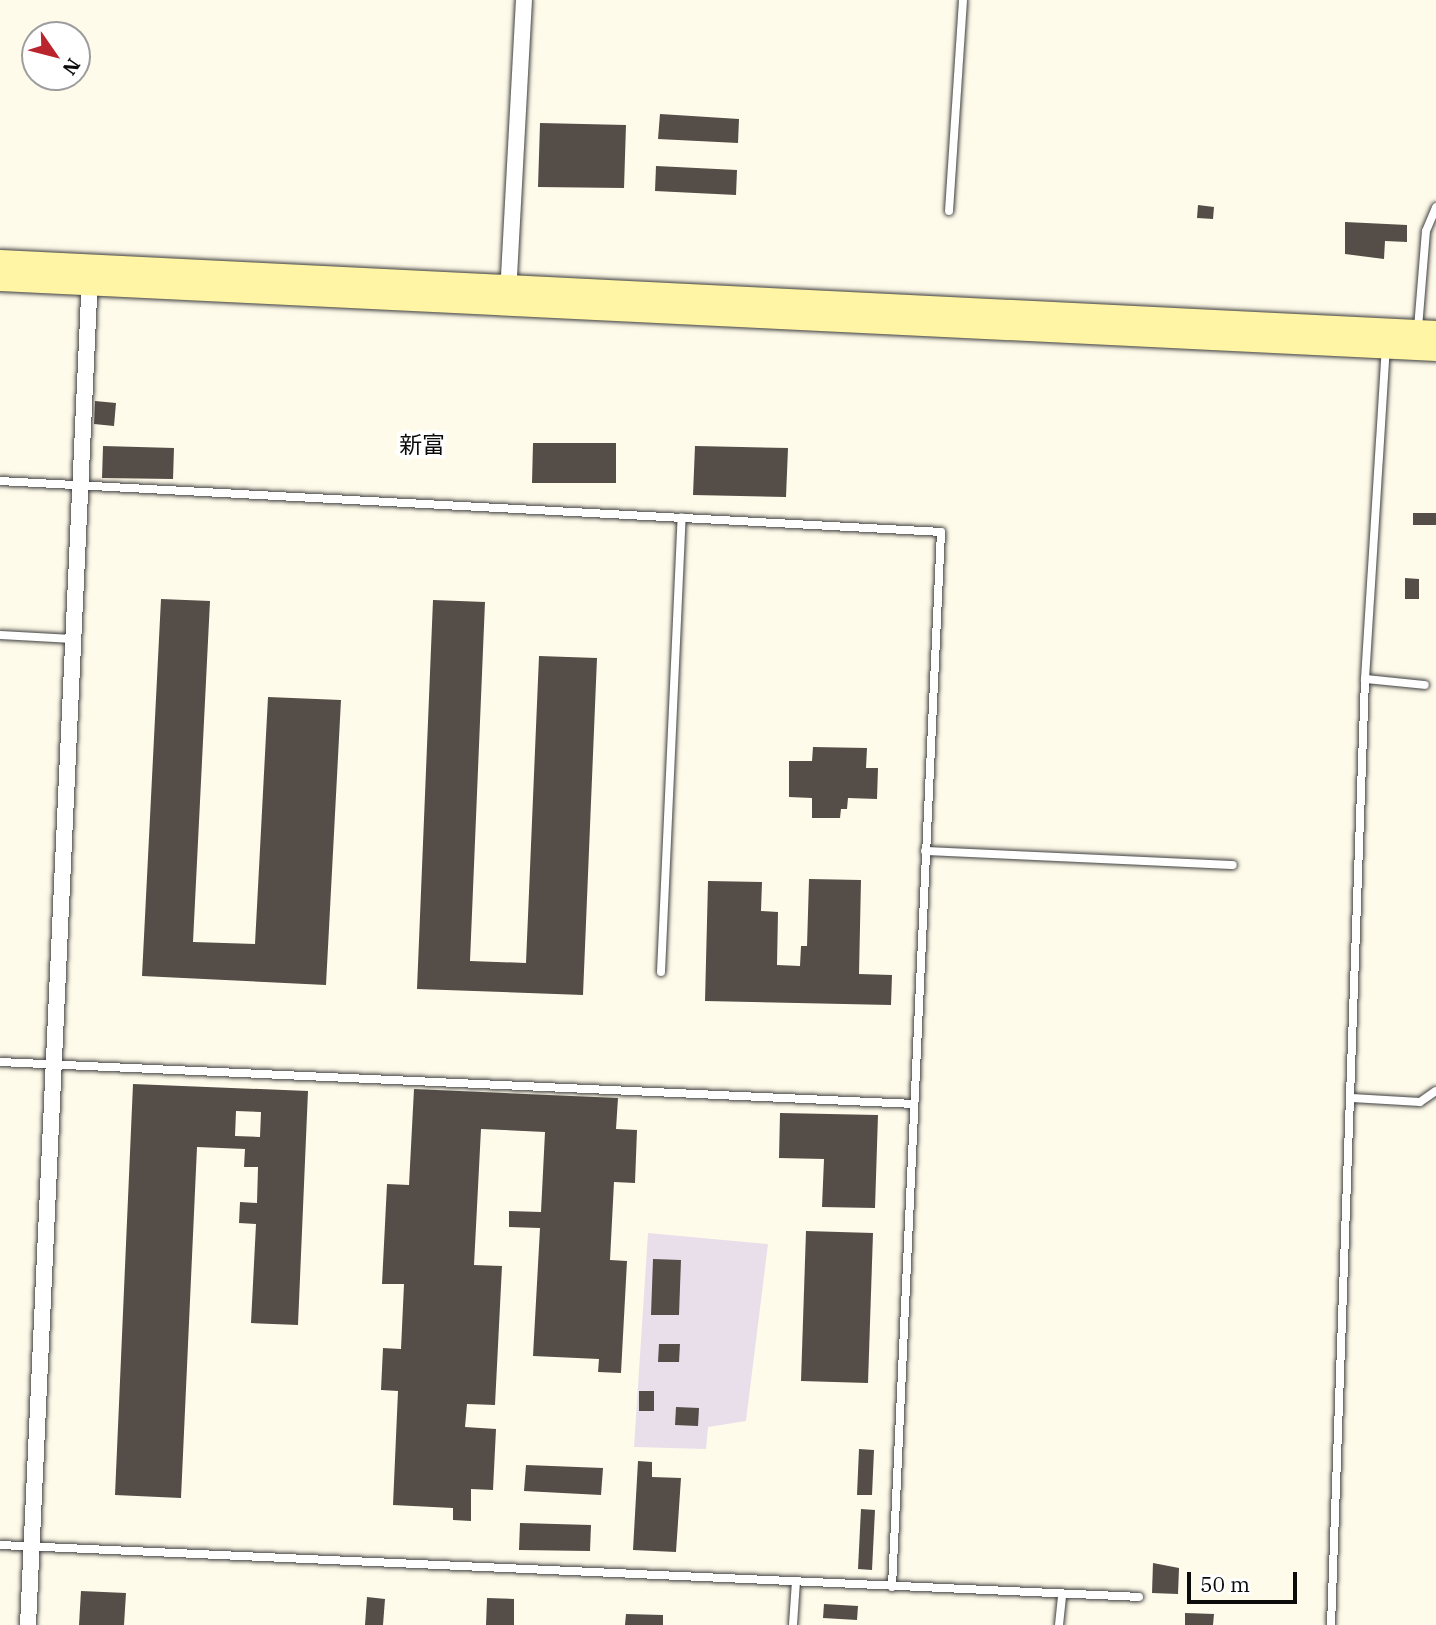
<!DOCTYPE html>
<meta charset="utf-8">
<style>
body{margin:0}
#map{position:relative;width:1436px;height:1625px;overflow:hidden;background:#fffbea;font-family:"IBM Plex Serif","Noto Sans JP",serif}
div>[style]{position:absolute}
.industrial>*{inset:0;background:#e9dfeb}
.building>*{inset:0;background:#544d48}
.roads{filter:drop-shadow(0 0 2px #3e3e3e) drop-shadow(0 0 2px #3e3e3e)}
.lane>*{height:8px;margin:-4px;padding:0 4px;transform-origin:4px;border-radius:4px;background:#fff}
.street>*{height:16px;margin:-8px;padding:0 8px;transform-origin:8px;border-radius:8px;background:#fff}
.secondary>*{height:23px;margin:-11.5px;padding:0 11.5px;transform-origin:11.5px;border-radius:11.5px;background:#fff5a5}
span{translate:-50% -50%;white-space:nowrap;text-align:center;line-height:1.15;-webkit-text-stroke:7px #fff;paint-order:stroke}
.neighbourhood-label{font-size:23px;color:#0b0b0b}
.north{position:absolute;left:21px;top:21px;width:70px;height:70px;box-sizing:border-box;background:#fff;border:2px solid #9d9d9d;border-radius:50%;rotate:125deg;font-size:19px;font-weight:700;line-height:28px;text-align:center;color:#0b0b0b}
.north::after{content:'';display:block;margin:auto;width:24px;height:32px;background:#ba242c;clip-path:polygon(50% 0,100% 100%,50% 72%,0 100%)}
.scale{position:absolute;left:1187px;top:1572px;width:110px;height:32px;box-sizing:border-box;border:4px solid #0b0b0b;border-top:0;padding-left:9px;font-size:21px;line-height:24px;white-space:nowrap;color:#0b0b0b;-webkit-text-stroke:5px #fff;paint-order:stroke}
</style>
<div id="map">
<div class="industrial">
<div style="clip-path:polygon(648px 1233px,768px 1244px,746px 1421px,708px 1427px,706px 1449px,634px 1447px)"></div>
</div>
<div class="building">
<div style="clip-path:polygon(660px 114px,739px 119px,738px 143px,658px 139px)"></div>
<div style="clip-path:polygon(540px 123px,626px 125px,624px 188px,538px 187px)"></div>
<div style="clip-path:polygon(656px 166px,737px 170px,736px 195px,655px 191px)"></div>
<div style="clip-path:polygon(1198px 205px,1214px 207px,1213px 219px,1197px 218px)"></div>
<div style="clip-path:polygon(1345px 222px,1407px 225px,1407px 242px,1385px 241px,1384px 259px,1345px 254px)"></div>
<div style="clip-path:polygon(95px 401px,116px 403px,114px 426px,94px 424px)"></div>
<div style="clip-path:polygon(533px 443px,616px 443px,616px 483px,532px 483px)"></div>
<div style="clip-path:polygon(103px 446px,174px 448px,173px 479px,102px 478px)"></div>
<div style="clip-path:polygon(695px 446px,788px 448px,786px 497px,693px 495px)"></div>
<div style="clip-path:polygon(1413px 513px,1436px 513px,1436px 525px,1413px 525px)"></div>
<div style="clip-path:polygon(1405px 578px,1419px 579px,1419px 599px,1405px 599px)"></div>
<div style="clip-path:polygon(161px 599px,210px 601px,193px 942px,255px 944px,268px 697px,341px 700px,326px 985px,142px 976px)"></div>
<div style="clip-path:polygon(433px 600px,485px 602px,470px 961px,526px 963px,539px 656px,597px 658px,583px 995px,417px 989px)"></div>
<div style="clip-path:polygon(813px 747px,867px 748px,866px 768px,878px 768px,877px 799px,848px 798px,847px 809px,841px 809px,840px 818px,812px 818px,812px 798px,789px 797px,789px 761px,812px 761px)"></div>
<div style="clip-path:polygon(809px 879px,861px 880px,859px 974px,892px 975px,891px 1005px,705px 1001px,708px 881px,762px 882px,761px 911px,778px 912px,777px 965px,800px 966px,801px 946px,807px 946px)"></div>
<div style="clip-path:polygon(evenodd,133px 1084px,308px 1091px,298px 1325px,251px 1323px,256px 1224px,239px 1223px,240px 1202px,257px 1203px,258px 1167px,244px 1167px,245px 1149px,197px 1147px,181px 1498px,115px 1495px,133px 1084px,236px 1111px,261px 1112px,260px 1137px,235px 1136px,236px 1111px)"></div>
<div style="clip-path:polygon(414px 1089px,618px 1098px,616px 1129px,637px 1130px,635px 1183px,614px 1182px,610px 1260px,627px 1261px,621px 1373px,598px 1372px,599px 1359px,533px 1356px,540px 1228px,509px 1227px,509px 1211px,541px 1212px,545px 1132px,481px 1129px,474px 1265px,502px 1266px,495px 1405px,467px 1404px,465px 1427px,496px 1429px,493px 1490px,471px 1489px,471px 1521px,453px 1520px,453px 1508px,393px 1505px,398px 1391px,381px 1390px,383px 1348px,401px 1349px,404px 1284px,382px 1284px,387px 1184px,409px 1185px)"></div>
<div style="clip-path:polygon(780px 1113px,878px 1115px,875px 1208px,822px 1207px,824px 1159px,779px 1158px)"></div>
<div style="clip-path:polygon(806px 1231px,873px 1233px,868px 1383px,801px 1381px)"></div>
<div style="clip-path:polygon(653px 1259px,681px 1260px,679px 1315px,651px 1315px)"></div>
<div style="clip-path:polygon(659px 1344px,680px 1344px,679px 1362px,658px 1362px)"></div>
<div style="clip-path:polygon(639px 1391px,654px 1391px,654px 1411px,639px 1411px)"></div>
<div style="clip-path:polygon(676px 1407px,699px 1408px,698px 1426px,675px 1425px)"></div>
<div style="clip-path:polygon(859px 1449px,874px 1450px,872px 1495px,857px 1495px)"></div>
<div style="clip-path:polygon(638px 1461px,652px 1462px,652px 1477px,681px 1478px,676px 1552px,633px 1550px)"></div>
<div style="clip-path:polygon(526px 1465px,603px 1468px,601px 1495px,524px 1491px)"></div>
<div style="clip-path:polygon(861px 1509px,875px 1510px,872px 1570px,858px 1569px)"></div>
<div style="clip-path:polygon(520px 1523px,591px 1525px,590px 1551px,519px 1550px)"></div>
<div style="clip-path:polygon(1153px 1563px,1179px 1568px,1178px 1594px,1152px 1593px)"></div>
<div style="clip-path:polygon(81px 1591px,126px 1593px,124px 1625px,79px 1625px)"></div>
<div style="clip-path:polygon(367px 1597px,385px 1599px,383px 1625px,365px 1625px)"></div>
<div style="clip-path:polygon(487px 1598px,514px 1599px,514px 1625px,486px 1625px)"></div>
<div style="clip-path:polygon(824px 1604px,858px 1606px,857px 1620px,823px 1618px)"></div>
<div style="clip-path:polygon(1185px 1613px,1214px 1614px,1213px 1625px,1185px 1625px)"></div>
<div style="clip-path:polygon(626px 1614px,663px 1615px,663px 1625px,625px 1625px)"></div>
</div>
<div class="roads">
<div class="lane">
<div style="left:949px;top:211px;width:211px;rotate:-86.2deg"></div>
<div style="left:1418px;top:328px;width:97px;rotate:-85.3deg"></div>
<div style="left:1426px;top:231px;width:26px;rotate:-67deg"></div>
<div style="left:0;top:481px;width:942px;rotate:3.1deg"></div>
<div style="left:941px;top:532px;width:1056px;rotate:92.66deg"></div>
<div style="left:0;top:635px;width:73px;rotate:3.1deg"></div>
<div style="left:1365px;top:679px;width:60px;rotate:5.7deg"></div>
<div style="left:925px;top:851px;width:308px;rotate:2.6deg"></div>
<div style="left:661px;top:972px;width:455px;rotate:-87.4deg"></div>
<div style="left:0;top:1062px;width:914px;rotate:2.63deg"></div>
<div style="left:1352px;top:1098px;width:68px;rotate:3.4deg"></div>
<div style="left:1420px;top:1102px;width:19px;rotate:-35deg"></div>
<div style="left:0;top:1545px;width:1140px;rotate:2.61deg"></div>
<div style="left:793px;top:1625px;width:44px;rotate:-86.1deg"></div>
<div style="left:1059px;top:1625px;width:31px;rotate:-84deg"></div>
<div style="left:1331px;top:1625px;width:947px;rotate:-87.94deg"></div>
<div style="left:1365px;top:679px;width:332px;rotate:-86.4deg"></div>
</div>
<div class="street">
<div style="left:508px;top:295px;width:295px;rotate:-86.9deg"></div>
<div style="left:28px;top:1625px;width:1352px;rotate:-87.37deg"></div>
</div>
<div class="secondary">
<div style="left:0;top:261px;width:1438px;rotate:2.83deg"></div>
<div style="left:0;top:279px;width:1438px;rotate:2.79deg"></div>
</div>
</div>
<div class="neighbourhood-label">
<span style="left:422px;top:444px">新富</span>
</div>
<div class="north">N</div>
<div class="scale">50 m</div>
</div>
